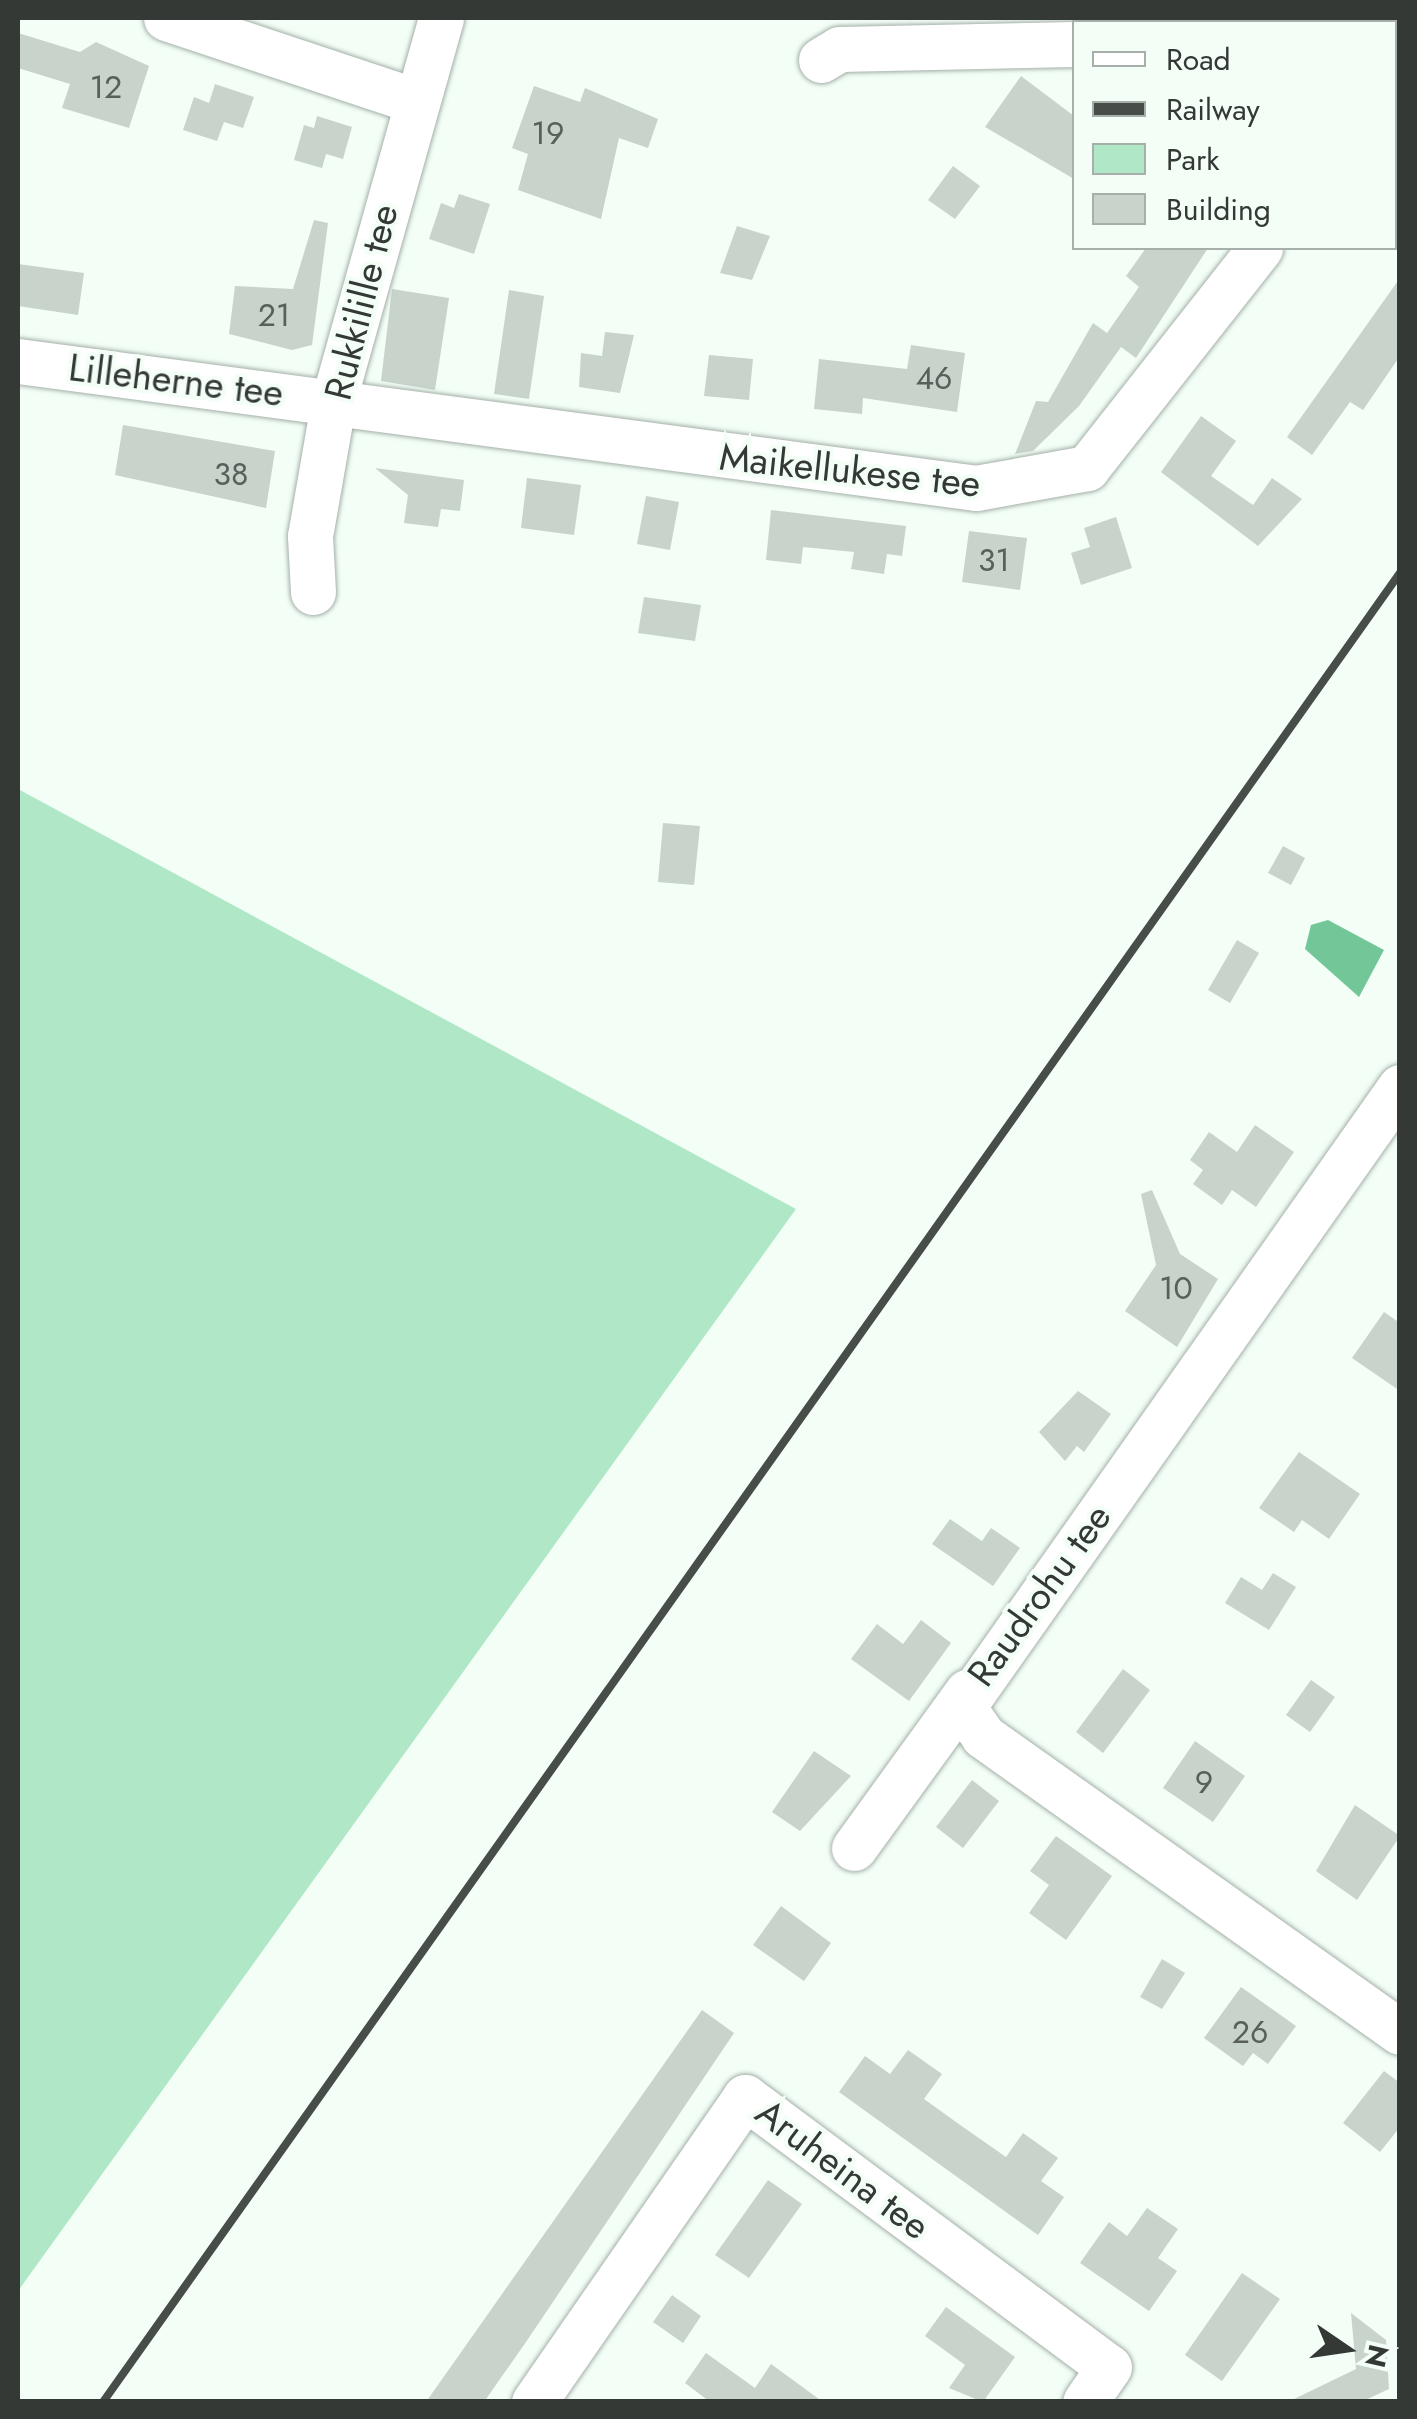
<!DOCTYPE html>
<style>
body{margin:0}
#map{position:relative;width:1417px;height:2419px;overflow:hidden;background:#f2fef6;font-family:Jost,sans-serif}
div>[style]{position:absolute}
.green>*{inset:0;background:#b0e8c7}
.water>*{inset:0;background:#73c698}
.building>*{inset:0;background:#c7d3cb}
.roads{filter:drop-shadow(0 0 2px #a4b0a8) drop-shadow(0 0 2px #a4b0a8)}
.minor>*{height:45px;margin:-22.5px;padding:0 22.5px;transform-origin:22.5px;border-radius:22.5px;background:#fff}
.rail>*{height:8px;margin:-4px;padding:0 4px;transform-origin:4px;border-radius:4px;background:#474d49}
span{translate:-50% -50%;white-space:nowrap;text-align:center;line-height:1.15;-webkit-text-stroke:8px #f2fef6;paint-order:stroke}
.number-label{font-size:32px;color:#59605b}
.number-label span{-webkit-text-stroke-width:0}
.street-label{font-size:38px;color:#343936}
.frame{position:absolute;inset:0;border:20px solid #343936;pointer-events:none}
.legend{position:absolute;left:1072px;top:20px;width:325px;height:230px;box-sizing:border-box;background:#f2fef6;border:2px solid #a6afa9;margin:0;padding:12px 18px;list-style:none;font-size:30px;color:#343936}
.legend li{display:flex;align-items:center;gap:20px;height:50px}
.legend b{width:50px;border:2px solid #a6afa9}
.north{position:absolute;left:1297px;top:2299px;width:100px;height:100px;-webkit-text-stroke:8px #f2fef6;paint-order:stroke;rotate:103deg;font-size:28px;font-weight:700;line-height:40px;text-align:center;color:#343936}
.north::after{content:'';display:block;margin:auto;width:35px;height:45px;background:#343936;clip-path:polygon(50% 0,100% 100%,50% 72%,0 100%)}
</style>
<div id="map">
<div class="green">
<div style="clip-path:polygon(18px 789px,796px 1209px,18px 2291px)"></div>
</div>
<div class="water">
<div style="clip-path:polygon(1328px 920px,1384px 950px,1359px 997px,1305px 949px,1311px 925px)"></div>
</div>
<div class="building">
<div style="clip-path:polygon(18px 33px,80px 52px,96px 42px,149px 66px,129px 128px,62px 108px,70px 84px,18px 68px)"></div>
<div style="clip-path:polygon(1021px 76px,1074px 116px,1074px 179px,985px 127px)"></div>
<div style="clip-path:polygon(215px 84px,254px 97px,243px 128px,224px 122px,217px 141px,183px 130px,194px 97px,209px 103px)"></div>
<div style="clip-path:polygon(534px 86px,580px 102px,585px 88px,658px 119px,648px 148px,619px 138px,601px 219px,518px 190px,528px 154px,512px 148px)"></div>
<div style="clip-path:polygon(317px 116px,352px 127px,343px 159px,326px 154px,322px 168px,294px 160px,304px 125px,314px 128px)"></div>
<div style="clip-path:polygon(953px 166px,980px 186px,955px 219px,928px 200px)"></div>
<div style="clip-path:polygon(459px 194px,490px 204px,474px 254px,429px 239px,441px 203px,454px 208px)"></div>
<div style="clip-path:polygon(314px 220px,328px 223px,312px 345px,292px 350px,229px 334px,235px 286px,293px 289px)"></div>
<div style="clip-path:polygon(737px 226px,770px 236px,752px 280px,720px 273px)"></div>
<div style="clip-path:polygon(1146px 248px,1208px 248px,1136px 358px,1121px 347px,1079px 406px,1033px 451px,1015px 454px,1036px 401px,1048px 402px,1093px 323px,1107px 333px,1139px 287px,1126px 276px)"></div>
<div style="clip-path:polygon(18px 264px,84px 273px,78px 315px,18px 306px)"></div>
<div style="clip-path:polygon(1400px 278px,1400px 356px,1363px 410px,1350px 402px,1312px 455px,1287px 437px)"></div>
<div style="clip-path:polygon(392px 289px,449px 298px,435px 390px,381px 381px)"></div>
<div style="clip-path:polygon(509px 290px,544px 296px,529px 399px,494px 394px)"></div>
<div style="clip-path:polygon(605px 332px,634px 335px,620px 393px,579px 387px,581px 353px,602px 356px)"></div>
<div style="clip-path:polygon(911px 345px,965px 353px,957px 412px,863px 398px,862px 414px,814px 409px,819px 359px,907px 369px)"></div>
<div style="clip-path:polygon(709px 355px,753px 359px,749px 400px,704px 396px)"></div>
<div style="clip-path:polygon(1201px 416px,1236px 441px,1211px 476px,1253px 505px,1272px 478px,1302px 499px,1258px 546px,1161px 472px)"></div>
<div style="clip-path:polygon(123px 425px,275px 451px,266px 508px,115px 475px)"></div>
<div style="clip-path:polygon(375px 468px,464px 480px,460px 511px,441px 509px,438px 527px,404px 523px,408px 495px)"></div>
<div style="clip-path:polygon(527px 478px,581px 485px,574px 535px,521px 528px)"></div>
<div style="clip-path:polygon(646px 496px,679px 502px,670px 550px,637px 544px)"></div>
<div style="clip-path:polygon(771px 510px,906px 526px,902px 556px,887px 554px,884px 574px,851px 569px,854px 552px,803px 547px,801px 564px,766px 560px)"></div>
<div style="clip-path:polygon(1116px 517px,1132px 568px,1081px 585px,1071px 553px,1090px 547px,1084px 528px)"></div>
<div style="clip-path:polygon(969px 531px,1027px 538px,1020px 590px,962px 582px)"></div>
<div style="clip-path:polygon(644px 597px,701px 605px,695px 641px,638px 633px)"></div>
<div style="clip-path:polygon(663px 823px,700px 826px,694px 885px,658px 882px)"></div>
<div style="clip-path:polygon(1283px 846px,1305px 858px,1291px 885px,1268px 873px)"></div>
<div style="clip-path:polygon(1237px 940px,1259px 953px,1230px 1003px,1208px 990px)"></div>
<div style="clip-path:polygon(1255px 1125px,1294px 1152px,1256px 1207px,1232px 1190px,1222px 1205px,1193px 1184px,1203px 1170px,1190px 1160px,1209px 1132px,1237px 1152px)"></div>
<div style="clip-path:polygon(1152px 1190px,1180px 1254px,1218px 1279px,1177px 1347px,1125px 1311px,1156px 1265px,1141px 1194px)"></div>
<div style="clip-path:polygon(1384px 1312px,1400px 1323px,1400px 1391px,1352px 1358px)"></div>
<div style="clip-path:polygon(1078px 1391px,1111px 1414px,1084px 1452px,1077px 1446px,1065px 1461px,1039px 1432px)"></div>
<div style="clip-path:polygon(1299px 1452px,1360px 1494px,1329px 1539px,1302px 1520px,1294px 1532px,1259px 1508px)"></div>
<div style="clip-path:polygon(950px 1519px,982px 1541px,991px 1528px,1020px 1548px,993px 1586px,932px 1544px)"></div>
<div style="clip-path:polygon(1273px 1573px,1296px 1587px,1269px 1630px,1225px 1603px,1241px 1577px,1262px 1590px)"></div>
<div style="clip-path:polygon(921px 1620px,951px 1643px,909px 1701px,851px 1659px,877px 1624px,903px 1644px)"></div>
<div style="clip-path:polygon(1123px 1669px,1150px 1690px,1103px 1753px,1076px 1732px)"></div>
<div style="clip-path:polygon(1311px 1680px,1335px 1697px,1310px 1732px,1286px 1715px)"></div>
<div style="clip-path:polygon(1195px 1741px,1245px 1776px,1213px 1822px,1163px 1788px)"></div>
<div style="clip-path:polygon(814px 1751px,851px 1776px,800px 1831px,772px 1812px)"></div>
<div style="clip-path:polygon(972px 1780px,999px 1801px,963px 1848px,936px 1827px)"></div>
<div style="clip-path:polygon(1355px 1805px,1400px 1836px,1357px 1900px,1316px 1871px)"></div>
<div style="clip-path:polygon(1056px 1836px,1112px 1876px,1066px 1940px,1029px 1913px,1049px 1885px,1030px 1871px)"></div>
<div style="clip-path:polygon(781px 1906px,831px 1943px,804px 1981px,753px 1945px)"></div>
<div style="clip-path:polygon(1162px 1959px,1185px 1973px,1162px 2009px,1140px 1997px)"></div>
<div style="clip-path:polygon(1241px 1987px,1296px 2026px,1268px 2064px,1253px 2053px,1243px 2066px,1204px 2038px)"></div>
<div style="clip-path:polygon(702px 2010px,734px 2033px,526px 2342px,484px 2402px,426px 2402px)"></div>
<div style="clip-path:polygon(908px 2050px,942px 2074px,924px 2099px,963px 2127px,1006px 2157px,1023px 2133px,1058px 2158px,1041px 2181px,1064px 2197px,1038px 2235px,839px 2092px,865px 2056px,890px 2074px)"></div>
<div style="clip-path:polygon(1384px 2071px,1400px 2083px,1400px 2127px,1380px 2152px,1343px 2123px)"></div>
<div style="clip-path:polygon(768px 2180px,802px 2204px,749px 2278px,715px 2255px)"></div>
<div style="clip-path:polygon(1147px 2208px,1178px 2229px,1158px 2258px,1177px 2271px,1149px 2311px,1080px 2263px,1109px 2222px,1127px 2236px)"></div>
<div style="clip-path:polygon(1242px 2273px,1280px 2299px,1222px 2381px,1185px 2355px)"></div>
<div style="clip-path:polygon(672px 2295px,701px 2316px,683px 2343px,653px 2322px)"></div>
<div style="clip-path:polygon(946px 2307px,1015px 2357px,983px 2402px,949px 2388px,965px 2365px,925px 2336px)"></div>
<div style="clip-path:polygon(1351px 2313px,1386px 2340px,1389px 2389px,1361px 2402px,1288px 2402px,1356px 2369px)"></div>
<div style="clip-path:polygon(706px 2353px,755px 2388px,771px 2364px,823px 2402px,710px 2402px,685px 2383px)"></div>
</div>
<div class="roads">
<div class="minor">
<div style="left:166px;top:18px;width:260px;rotate:18.4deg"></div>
<div style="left:1354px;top:22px;width:4px;rotate:-90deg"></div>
<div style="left:821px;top:60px;width:21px;rotate:-31deg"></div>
<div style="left:839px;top:49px;width:235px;rotate:-1.2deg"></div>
<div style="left:18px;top:361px;width:966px;rotate:7.55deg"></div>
<div style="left:976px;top:488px;width:113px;rotate:-10.2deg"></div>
<div style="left:1087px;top:468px;width:280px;rotate:-51.8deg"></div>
<div style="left:313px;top:592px;width:56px;rotate:-93.1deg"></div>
<div style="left:310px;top:536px;width:139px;rotate:-80.1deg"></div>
<div style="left:334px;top:399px;width:396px;rotate:-74.3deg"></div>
<div style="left:1400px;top:1087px;width:759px;rotate:125.18deg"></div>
<div style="left:963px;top:1707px;width:35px;rotate:55deg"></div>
<div style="left:983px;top:1736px;width:511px;rotate:35.37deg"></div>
<div style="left:854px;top:1848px;width:193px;rotate:-54.1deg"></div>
<div style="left:534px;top:2402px;width:371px;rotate:-55.3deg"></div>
<div style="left:745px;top:2097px;width:453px;rotate:36.6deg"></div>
<div style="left:1109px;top:2367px;width:42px;rotate:124.4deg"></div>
</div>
</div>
<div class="rail">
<div style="left:103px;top:2402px;width:2242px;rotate:-54.66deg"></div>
</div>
<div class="number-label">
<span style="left:106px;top:87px">12</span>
<span style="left:548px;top:133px">19</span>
<span style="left:274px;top:315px">21</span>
<span style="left:934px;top:378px">46</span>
<span style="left:231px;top:474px">38</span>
<span style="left:994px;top:560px">31</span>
<span style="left:1176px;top:1288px">10</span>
<span style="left:1204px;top:1782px">9</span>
<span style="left:1250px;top:2032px">26</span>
</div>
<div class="street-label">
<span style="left:361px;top:302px;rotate:-76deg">Rukkilille tee</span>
<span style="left:176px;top:380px;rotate:7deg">Lilleherne tee</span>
<span style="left:850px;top:470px;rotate:6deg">Maikellukese tee</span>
<span style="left:1039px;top:1595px;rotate:-54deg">Raudrohu tee</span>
<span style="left:843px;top:2169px;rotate:37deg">Aruheina tee</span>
</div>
<div class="frame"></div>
<ul class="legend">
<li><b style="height:12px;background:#fff"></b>Road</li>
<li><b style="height:12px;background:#474d49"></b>Railway</li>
<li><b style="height:28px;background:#b0e8c7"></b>Park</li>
<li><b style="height:28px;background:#c7d3cb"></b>Building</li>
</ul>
<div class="north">N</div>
</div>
